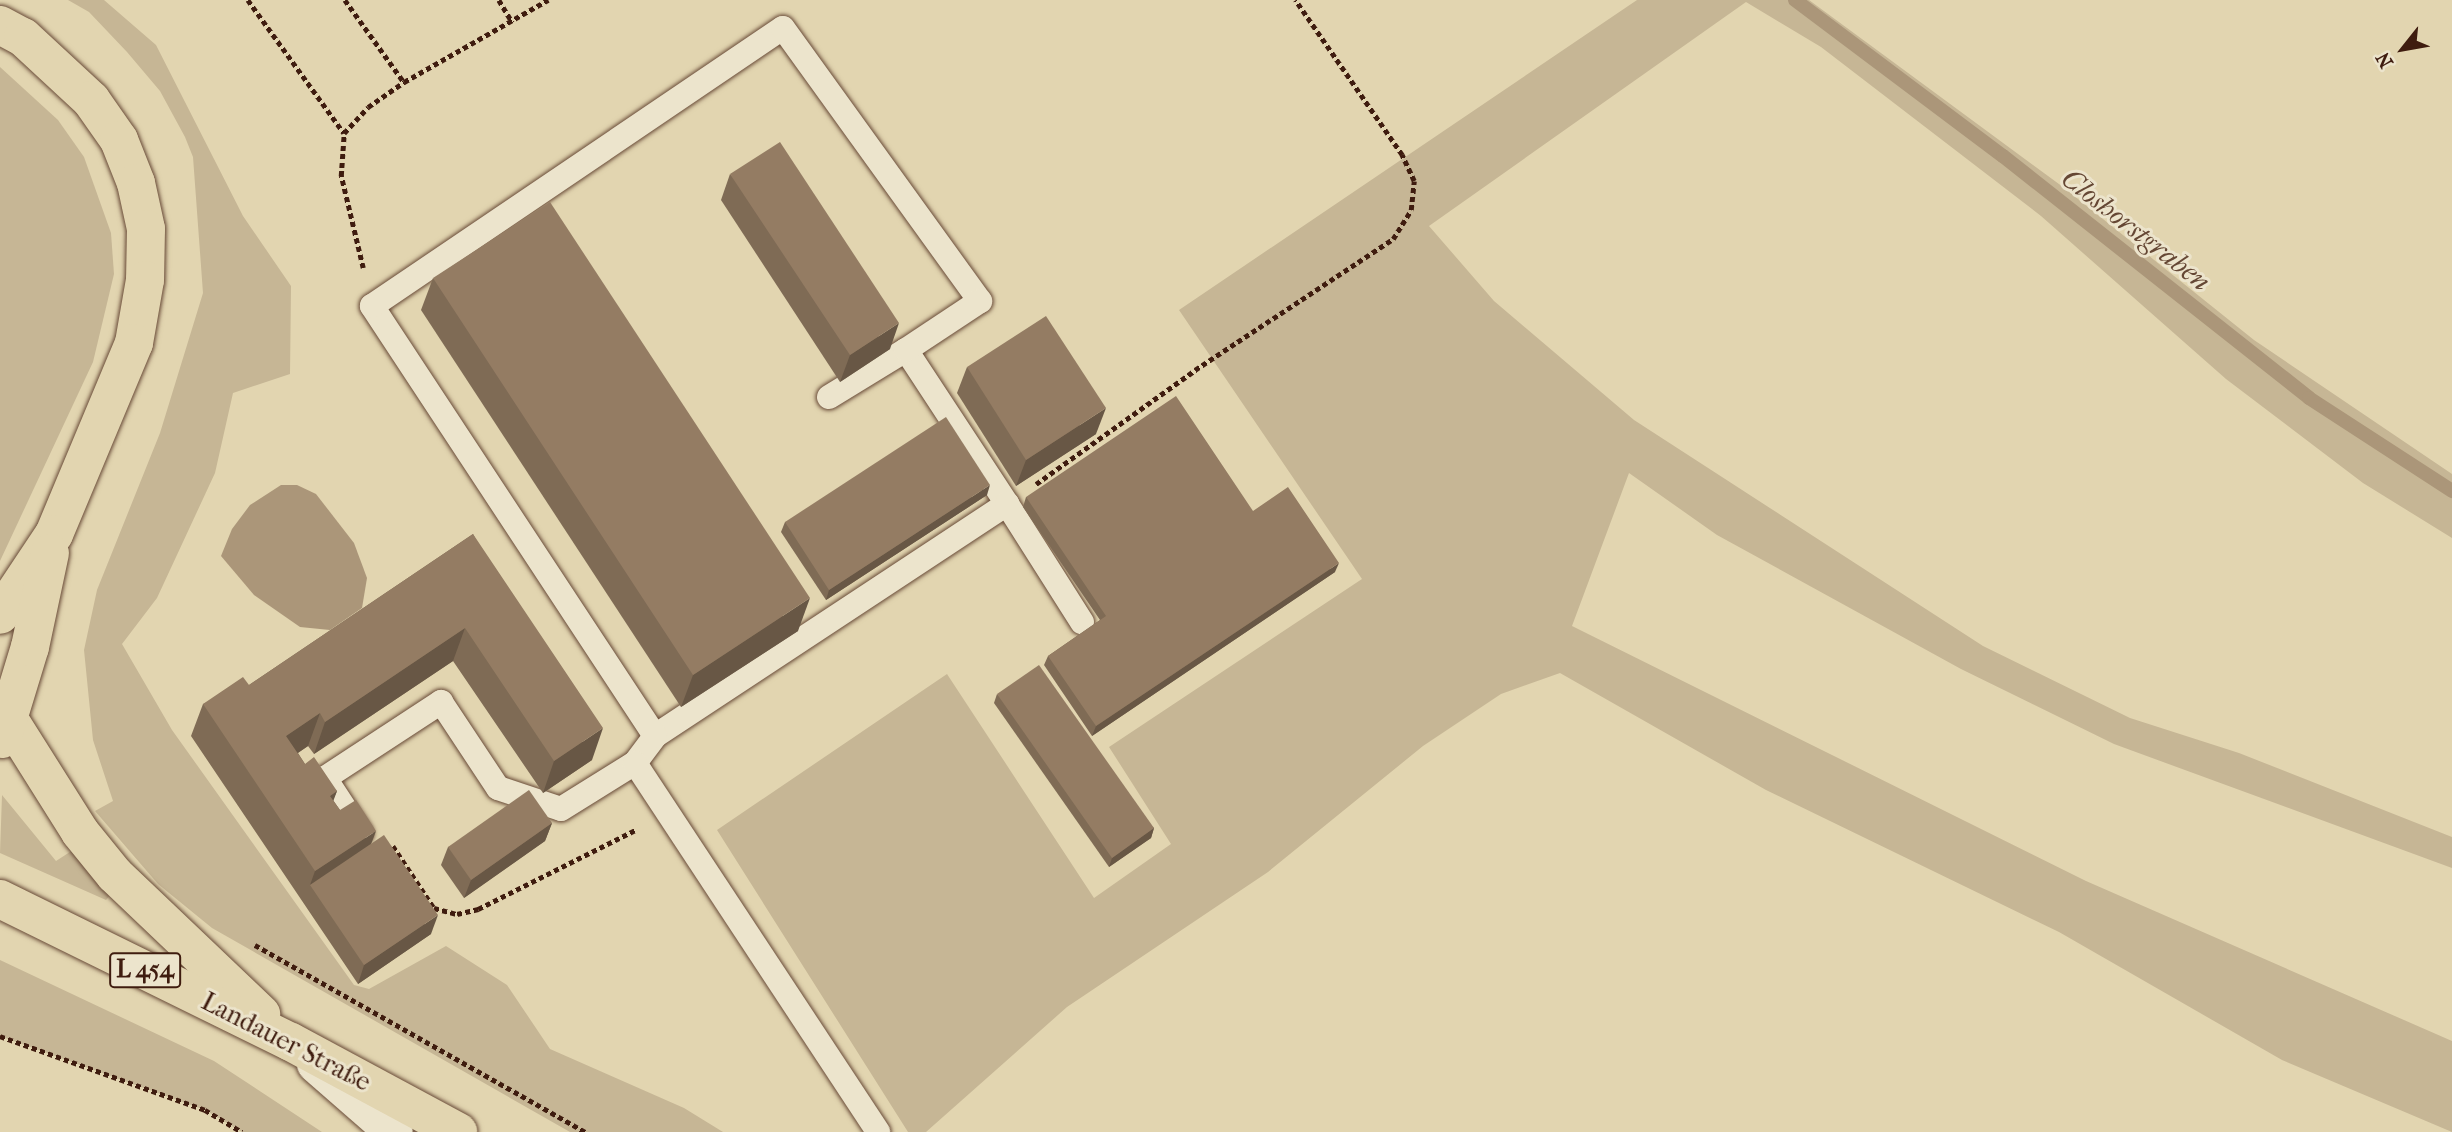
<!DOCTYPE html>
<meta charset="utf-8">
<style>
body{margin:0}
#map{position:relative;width:2452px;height:1132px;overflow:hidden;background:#e2d5b0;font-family:"IM FELL French Canon",serif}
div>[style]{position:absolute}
.green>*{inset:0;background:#c6b695}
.water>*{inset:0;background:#ab9679}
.stream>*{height:14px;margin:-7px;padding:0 7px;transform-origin:7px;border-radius:7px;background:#ab9679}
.path>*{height:4.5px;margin-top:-2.25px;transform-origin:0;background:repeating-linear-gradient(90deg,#3f1c0f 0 5px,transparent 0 8.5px)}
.roads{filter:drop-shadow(0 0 2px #684a37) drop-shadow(0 0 2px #684a37)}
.service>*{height:24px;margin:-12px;padding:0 12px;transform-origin:12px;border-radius:12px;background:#ece4cc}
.secondary>*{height:38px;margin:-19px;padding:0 19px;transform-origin:19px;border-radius:19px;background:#ece4cc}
.primary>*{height:38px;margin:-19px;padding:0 19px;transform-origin:19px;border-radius:19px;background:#e2d5b0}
.wall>*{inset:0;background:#7f6b55}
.shaded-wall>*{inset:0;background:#685745}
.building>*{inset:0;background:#947c63}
span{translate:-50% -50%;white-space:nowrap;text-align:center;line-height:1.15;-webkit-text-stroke:6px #ece4cc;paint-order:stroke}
.shield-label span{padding:2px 5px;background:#ece4cc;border:2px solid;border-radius:5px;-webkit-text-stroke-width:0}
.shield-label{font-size:24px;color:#3f1c0f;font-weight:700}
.street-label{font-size:26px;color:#3f1c0f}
.water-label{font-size:28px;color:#654734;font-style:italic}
.north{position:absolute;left:2368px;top:14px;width:70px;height:70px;-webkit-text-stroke:5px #ece4cc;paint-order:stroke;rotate:239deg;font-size:19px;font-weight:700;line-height:28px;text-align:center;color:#3f1c0f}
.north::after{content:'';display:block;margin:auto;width:24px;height:32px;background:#3f1c0f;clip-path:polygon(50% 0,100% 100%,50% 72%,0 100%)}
</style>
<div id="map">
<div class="green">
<div style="clip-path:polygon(68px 0,104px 0,156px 45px,243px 216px,291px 286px,290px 374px,233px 393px,215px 473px,157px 598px,122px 644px,172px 730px,354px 985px,369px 989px,446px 946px,507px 985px,550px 1049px,684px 1108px,723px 1132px,570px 1132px,212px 928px,158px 884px,95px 811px,113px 801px,93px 740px,84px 650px,97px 590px,160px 433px,203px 293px,193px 157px,185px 137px,160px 91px,127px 52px,89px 12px)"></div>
<div style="clip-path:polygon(1637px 0,1809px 0,2063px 187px,2254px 340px,2452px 474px,2452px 538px,2363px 483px,2226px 379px,2041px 216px,1821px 47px,1746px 2px,1429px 226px,1494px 301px,1634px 420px,1983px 646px,2130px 718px,2239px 753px,2452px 837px,2452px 868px,2114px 744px,1961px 669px,1717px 535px,1629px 473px,1572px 626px,2086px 881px,2452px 1041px,2452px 1132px,2282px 1060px,2059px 932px,1766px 790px,1560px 673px,1501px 694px,1423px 746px,1268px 872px,1067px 1007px,926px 1132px,908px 1132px,717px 830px,947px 674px,1094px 898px,1171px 844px,1109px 747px,1362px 579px,1179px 310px)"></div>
<div style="clip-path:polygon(0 67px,58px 120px,84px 157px,111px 233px,114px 274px,93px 362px,0 561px)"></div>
<div style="clip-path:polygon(2px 795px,56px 861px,73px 850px,112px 893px,106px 900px,0 853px)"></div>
<div style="clip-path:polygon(0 960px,214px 1061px,322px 1132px,242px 1132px,205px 1110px,0 1036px)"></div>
</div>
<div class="water">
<div style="clip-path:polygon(281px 485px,297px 485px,316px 494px,354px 543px,367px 578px,362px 608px,330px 630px,300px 627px,254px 595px,221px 556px,232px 529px,250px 505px)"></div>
</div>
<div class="stream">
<div style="left:1795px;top:0;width:260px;rotate:36.9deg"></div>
<div style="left:2003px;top:156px;width:390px;rotate:38.3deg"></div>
<div style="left:2309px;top:398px;width:171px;rotate:33deg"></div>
</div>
<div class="path">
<div style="left:248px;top:0;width:164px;rotate:54.2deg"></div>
<div style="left:345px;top:0;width:101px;rotate:54.3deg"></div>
<div style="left:499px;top:0;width:26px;rotate:59deg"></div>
<div style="left:363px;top:268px;width:95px;rotate:-103.4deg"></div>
<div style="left:341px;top:176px;width:43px;rotate:-86deg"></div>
<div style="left:344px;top:133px;width:35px;rotate:-47deg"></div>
<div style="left:368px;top:107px;width:44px;rotate:-34.8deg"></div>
<div style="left:404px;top:82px;width:166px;rotate:-29.7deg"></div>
<div style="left:1036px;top:484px;width:196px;rotate:-35.6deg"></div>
<div style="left:1195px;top:370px;width:237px;rotate:-33.5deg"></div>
<div style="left:1393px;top:239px;width:34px;rotate:-58deg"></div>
<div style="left:1411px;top:210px;width:29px;rotate:-84deg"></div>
<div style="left:1414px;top:181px;width:29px;rotate:-115deg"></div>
<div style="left:1402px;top:155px;width:188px;rotate:-124.6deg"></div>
<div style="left:393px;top:846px;width:74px;rotate:56.5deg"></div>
<div style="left:434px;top:908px;width:24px;rotate:15deg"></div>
<div style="left:457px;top:914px;width:22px;rotate:-13deg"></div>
<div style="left:478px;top:909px;width:176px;rotate:-26.7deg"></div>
<div style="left:255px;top:945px;width:380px;rotate:29.5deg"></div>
<div style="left:0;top:1036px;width:218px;rotate:19.8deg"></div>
<div style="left:205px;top:1110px;width:43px;rotate:30.7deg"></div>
</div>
<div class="roads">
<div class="service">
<div style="left:829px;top:397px;width:90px;rotate:-31.4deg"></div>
<div style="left:906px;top:350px;width:184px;rotate:56.7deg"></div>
<div style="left:655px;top:736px;width:422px;rotate:-33.4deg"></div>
<div style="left:1007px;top:504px;width:140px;rotate:57.6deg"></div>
<div style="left:635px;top:763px;width:34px;rotate:-53deg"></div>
<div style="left:655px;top:736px;width:515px;rotate:-123.35deg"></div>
<div style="left:372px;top:306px;width:496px;rotate:-34.1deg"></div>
<div style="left:783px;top:28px;width:337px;rotate:54.2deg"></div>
<div style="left:980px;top:301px;width:89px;rotate:146.5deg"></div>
<div style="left:361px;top:833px;width:66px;rotate:-123.2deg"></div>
<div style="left:325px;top:778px;width:139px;rotate:-33.2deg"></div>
<div style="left:441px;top:702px;width:103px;rotate:56.5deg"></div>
<div style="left:498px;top:788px;width:66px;rotate:18.4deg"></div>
<div style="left:561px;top:809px;width:87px;rotate:-31.9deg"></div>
<div style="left:635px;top:763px;width:442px;rotate:56.6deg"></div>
</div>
<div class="secondary">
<div style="left:316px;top:1064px;width:103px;rotate:41.1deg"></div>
</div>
<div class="primary">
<div style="left:0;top:25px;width:26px;rotate:28deg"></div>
<div style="left:23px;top:37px;width:93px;rotate:42.8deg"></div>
<div style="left:91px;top:100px;width:49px;rotate:55deg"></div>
<div style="left:119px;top:140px;width:46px;rotate:68.4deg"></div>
<div style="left:136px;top:183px;width:47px;rotate:77.7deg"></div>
<div style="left:146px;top:229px;width:51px;rotate:91.1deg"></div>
<div style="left:145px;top:280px;width:64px;rotate:99.9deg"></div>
<div style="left:134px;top:343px;width:207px;rotate:112.7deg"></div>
<div style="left:54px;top:534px;width:97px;rotate:123.7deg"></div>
<div style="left:7px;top:716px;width:137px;rotate:57.8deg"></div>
<div style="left:80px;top:832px;width:55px;rotate:50.9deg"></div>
<div style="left:115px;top:875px;width:202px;rotate:43.6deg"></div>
<div style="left:2px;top:739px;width:96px;rotate:-73.1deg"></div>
<div style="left:30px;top:647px;width:96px;rotate:-78deg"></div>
<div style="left:0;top:899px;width:324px;rotate:26.2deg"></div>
<div style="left:291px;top:1042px;width:190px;rotate:28.3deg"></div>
</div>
</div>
<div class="wall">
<div style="clip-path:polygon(730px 174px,890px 349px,840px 382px,721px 200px)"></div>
<div style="clip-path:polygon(433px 278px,798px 631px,681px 707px,421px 310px)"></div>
<div style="clip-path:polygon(967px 367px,1096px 434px,1016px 486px,957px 393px)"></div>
<div style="clip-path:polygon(987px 495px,826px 600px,781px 532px,785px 522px)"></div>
<div style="clip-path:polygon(1026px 497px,1253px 511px,1335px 572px,1092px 736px,1044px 665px,1048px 656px,1100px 620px,1023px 507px)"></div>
<div style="clip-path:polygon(473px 534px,592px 760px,543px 793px,453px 661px,314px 754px,308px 746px,298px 753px,305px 764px,337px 791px,333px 800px,340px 810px,371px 844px,431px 934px,358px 984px,191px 736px,203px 704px,249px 685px)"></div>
<div style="clip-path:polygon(997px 694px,1154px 828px,1151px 838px,1109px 867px,994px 703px)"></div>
<div style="clip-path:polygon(552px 823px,545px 841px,464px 898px,441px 865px,448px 847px)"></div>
</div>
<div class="shaded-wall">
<div style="clip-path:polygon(899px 323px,890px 349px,840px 382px,850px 355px)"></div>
<div style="clip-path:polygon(1106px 408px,1096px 434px,1016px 486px,1026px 460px)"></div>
<div style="clip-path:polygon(990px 485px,987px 495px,826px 600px,829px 590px)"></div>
<div style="clip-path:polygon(1339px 563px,1335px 572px,1092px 736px,1096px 726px)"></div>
<div style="clip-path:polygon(810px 598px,798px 631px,681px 707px,693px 675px)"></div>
<div style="clip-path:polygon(465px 628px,453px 661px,314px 754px,325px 722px)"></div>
<div style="clip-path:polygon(320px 713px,308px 746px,275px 768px,286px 736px)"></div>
<div style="clip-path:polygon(603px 728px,592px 760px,543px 793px,554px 761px)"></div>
<div style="clip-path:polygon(337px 791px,325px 823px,330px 796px)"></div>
<div style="clip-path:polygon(552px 823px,545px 841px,464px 898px,471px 880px)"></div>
<div style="clip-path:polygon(1154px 828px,1151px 838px,1109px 867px,1112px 858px)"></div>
<div style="clip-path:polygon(376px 831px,364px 863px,310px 885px,315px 871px)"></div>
<div style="clip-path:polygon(438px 915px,431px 934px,358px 984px,364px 965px)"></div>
</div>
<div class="building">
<div style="clip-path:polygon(780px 142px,899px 323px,850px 355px,730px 174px)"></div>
<div style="clip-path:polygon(550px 202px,810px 598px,693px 675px,433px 278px)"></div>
<div style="clip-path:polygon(1046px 316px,1106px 408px,1026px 460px,967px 367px)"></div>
<div style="clip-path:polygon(1176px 396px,1253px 511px,1288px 487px,1339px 563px,1096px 726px,1048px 656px,1106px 616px,1026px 497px)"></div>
<div style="clip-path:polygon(946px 417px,990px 485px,829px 590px,785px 522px)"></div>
<div style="clip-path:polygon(473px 534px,603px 728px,554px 761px,465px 628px,325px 722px,320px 713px,286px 736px,305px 764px,314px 757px,337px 791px,330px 796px,340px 810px,356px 800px,376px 831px,315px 871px,203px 704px,243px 677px,249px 685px)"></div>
<div style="clip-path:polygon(1039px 665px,1154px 828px,1112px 858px,997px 694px)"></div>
<div style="clip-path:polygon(529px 790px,552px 823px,471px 880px,448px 847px)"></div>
<div style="clip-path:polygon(384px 835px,438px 915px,364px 965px,310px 885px)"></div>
</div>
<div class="shield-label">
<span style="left:145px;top:970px">L 454</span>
</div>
<div class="street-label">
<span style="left:286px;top:1042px;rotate:27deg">Landauer Straße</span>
</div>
<div class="water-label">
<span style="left:2136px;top:230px;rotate:38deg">Closhorstgraben</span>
</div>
<div class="north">N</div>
</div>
